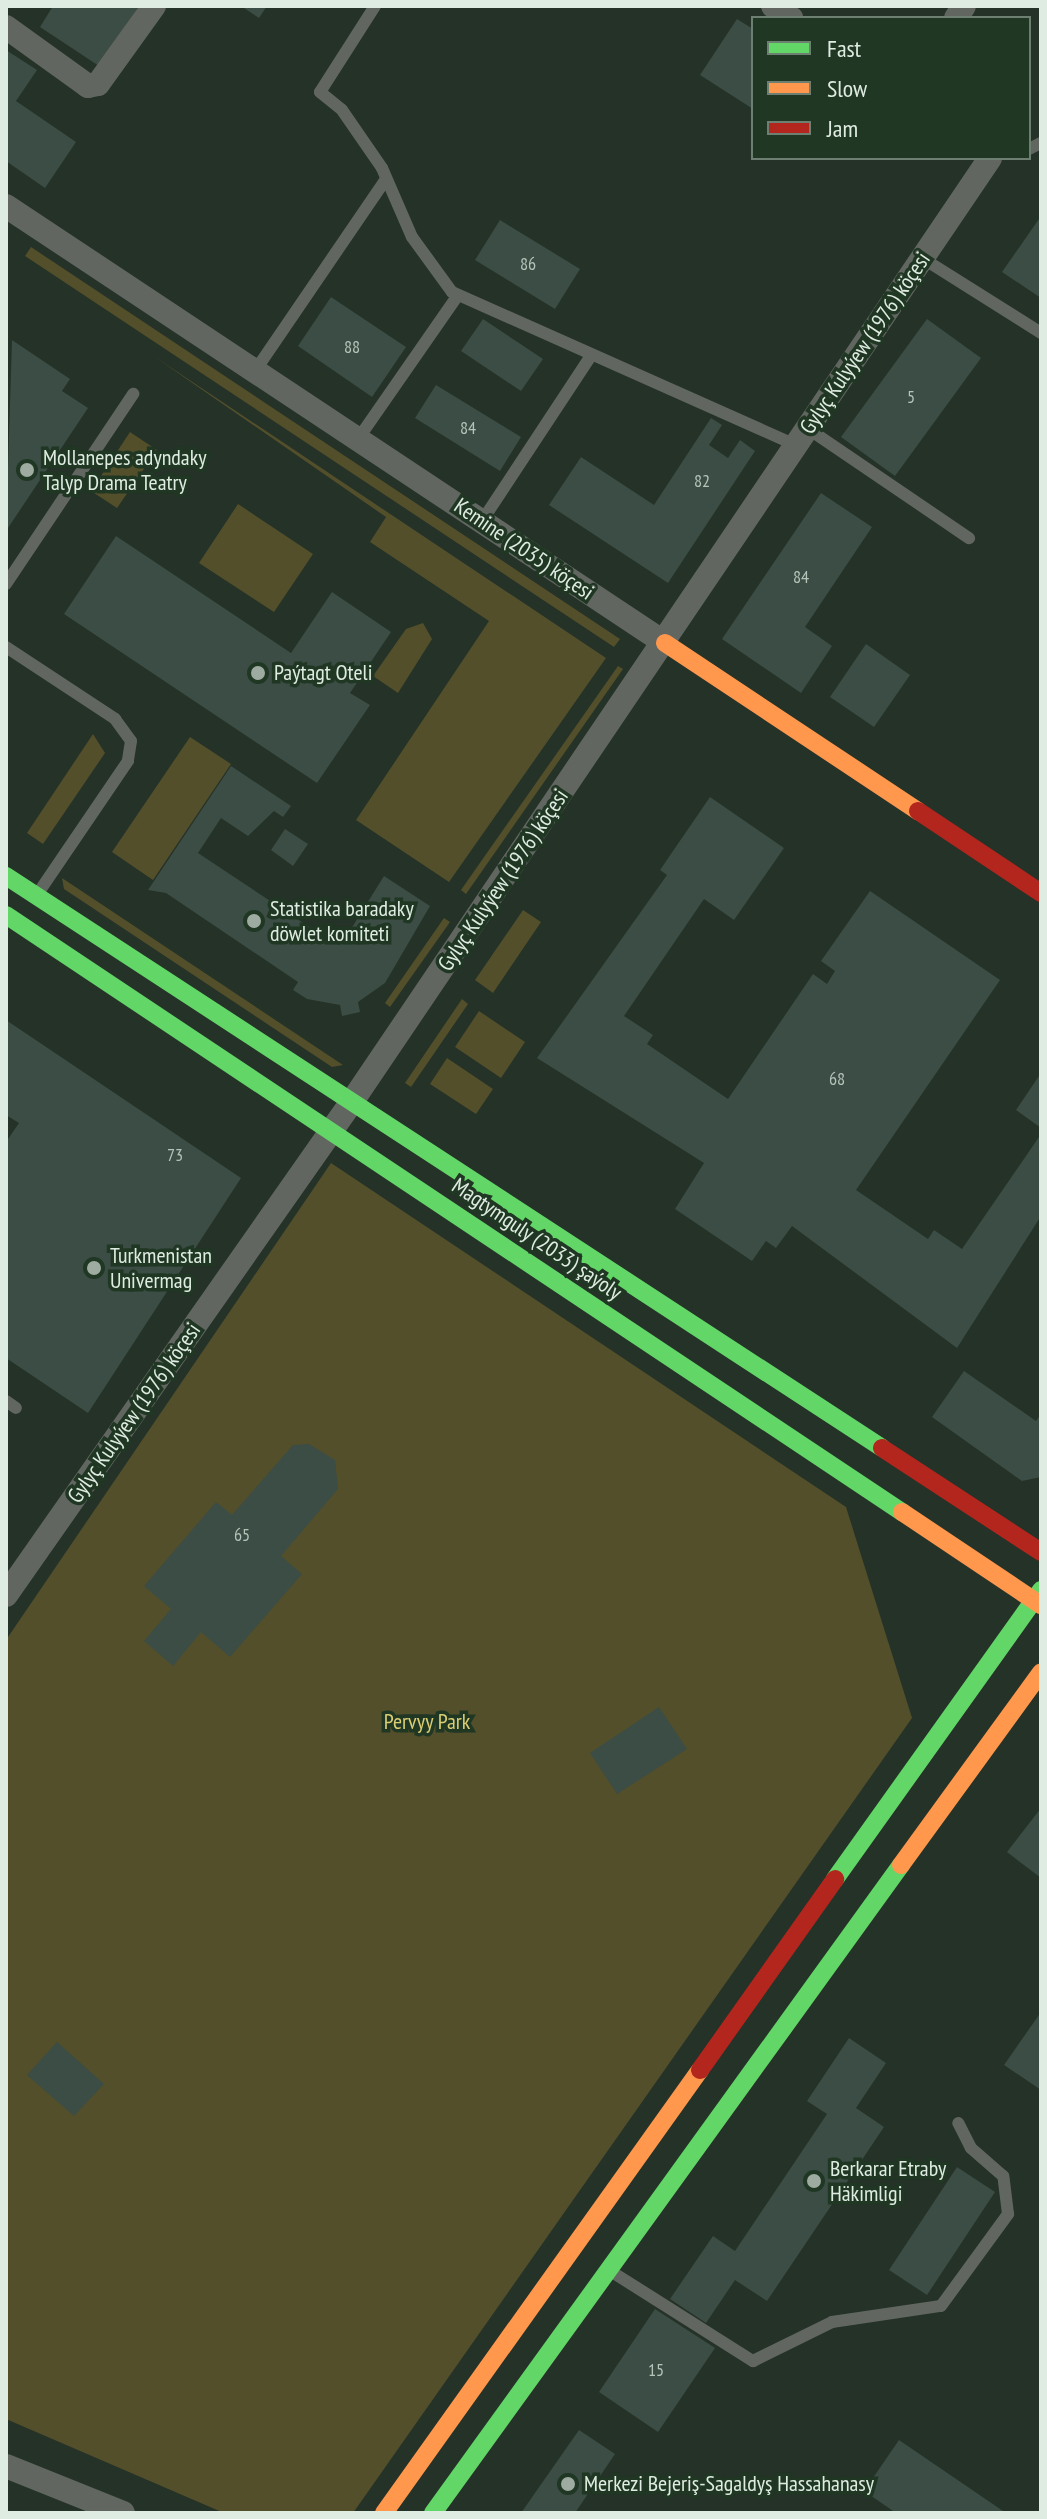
<!DOCTYPE html>
<meta charset="utf-8">
<style>
body{margin:0}
#map{position:relative;width:1047px;height:2519px;overflow:hidden;background:#253228;font-family:"PT Sans Narrow",sans-serif}
div>[style]{position:absolute}
.green>*{inset:0;background:#534f2b}
.building>*{inset:0;background:#3b4d44}
.lane>*{height:12px;margin:-6px;padding:0 6px;transform-origin:6px;border-radius:6px;background:#626661}
.street>*{height:24px;margin:-12px;padding:0 12px;transform-origin:12px;border-radius:12px;background:#626661}
.fast>*{height:18px;margin:-9px;padding:0 9px;transform-origin:9px;border-radius:9px;background:#63d668}
.slow>*{height:18px;margin:-9px;padding:0 9px;transform-origin:9px;border-radius:9px;background:#ff974d}
.jam>*{height:18px;margin:-9px;padding:0 9px;transform-origin:9px;border-radius:9px;background:#b3261e}
.dots>*{width:22px;height:22px;translate:-50% -50%;box-sizing:border-box;border:4px solid #203724;border-radius:50%}
span{translate:-50% -50%;white-space:nowrap;text-align:center;line-height:1.15;-webkit-text-stroke:7px #203724;paint-order:stroke}
.number-label{font-size:18px;color:#b6c4ba}
.number-label span{-webkit-text-stroke-width:0}
.street-label{font-size:22px;color:#dfece1}
.poi-label{font-size:22px;color:#dfece1}
.left{translate:0 -50%;text-align:left}
.park-label{font-size:22px;color:#dbcd74}
.frame{position:absolute;inset:0;border:8px solid #dfece1;pointer-events:none}
.legend{position:absolute;left:751px;top:16px;width:280px;height:144px;box-sizing:border-box;background:#203724;border:2px solid #6c7f70;margin:0;padding:10px 14px;list-style:none;font-size:24px;color:#dfece1}
.legend li{display:flex;align-items:center;gap:16px;height:40px}
.legend b{width:40px;border:2px solid #6c7f70}
</style>
<div id="map">
<div class="green">
<div style="clip-path:polygon(31px 247px,620px 639px,614px 647px,25px 256px)"></div>
<div style="clip-path:polygon(152px 355px,606px 658px,449px 882px,356px 820px,489px 621px,370px 542px,386px 517px)"></div>
<div style="clip-path:polygon(130px 432px,157px 450px,117px 508px,91px 491px)"></div>
<div style="clip-path:polygon(238px 504px,313px 554px,274px 612px,199px 563px)"></div>
<div style="clip-path:polygon(423px 623px,432px 639px,398px 693px,373px 676px,406px 629px)"></div>
<div style="clip-path:polygon(618px 666px,623px 669px,466px 894px,461px 890px)"></div>
<div style="clip-path:polygon(93px 734px,105px 753px,43px 844px,27px 833px)"></div>
<div style="clip-path:polygon(190px 737px,231px 764px,153px 880px,112px 852px)"></div>
<div style="clip-path:polygon(62px 878px,343px 1065px,332px 1067px,64px 889px)"></div>
<div style="clip-path:polygon(523px 910px,541px 922px,493px 993px,475px 980px)"></div>
<div style="clip-path:polygon(444px 918px,450px 922px,390px 1007px,385px 1003px)"></div>
<div style="clip-path:polygon(462px 999px,468px 1004px,411px 1087px,405px 1083px)"></div>
<div style="clip-path:polygon(479px 1011px,525px 1042px,501px 1078px,455px 1047px)"></div>
<div style="clip-path:polygon(447px 1058px,493px 1089px,476px 1114px,430px 1084px)"></div>
<div style="clip-path:polygon(331px 1163px,846px 1507px,912px 1718px,353px 2513px,224px 2513px,6px 2419px,6px 1640px)"></div>
</div>
<div class="building">
<div style="clip-path:polygon(53px 6px,139px 6px,99px 66px,40px 27px)"></div>
<div style="clip-path:polygon(241px 6px,267px 6px,259px 18px)"></div>
<div style="clip-path:polygon(737px 19px,753px 29px,753px 109px,700px 75px)"></div>
<div style="clip-path:polygon(6px 50px,37px 70px,16px 101px,76px 142px,45px 188px,6px 161px)"></div>
<div style="clip-path:polygon(1041px 216px,1041px 298px,1002px 272px)"></div>
<div style="clip-path:polygon(500px 220px,580px 269px,555px 309px,475px 260px)"></div>
<div style="clip-path:polygon(331px 297px,406px 347px,372px 397px,298px 346px)"></div>
<div style="clip-path:polygon(483px 319px,543px 359px,521px 391px,461px 351px)"></div>
<div style="clip-path:polygon(927px 319px,981px 358px,895px 476px,841px 437px)"></div>
<div style="clip-path:polygon(12px 340px,70px 379px,62px 391px,88px 408px,6px 531px)"></div>
<div style="clip-path:polygon(436px 385px,521px 437px,500px 471px,415px 418px)"></div>
<div style="clip-path:polygon(711px 418px,722px 425px,709px 445px,728px 458px,740px 440px,755px 451px,668px 583px,549px 505px,581px 457px,654px 505px)"></div>
<div style="clip-path:polygon(821px 493px,872px 527px,805px 627px,832px 646px,801px 693px,722px 639px)"></div>
<div style="clip-path:polygon(116px 536px,291px 653px,332px 592px,391px 632px,350px 693px,370px 705px,317px 783px,64px 614px)"></div>
<div style="clip-path:polygon(866px 644px,910px 675px,874px 727px,830px 697px)"></div>
<div style="clip-path:polygon(231px 766px,291px 806px,283px 817px,274px 811px,248px 836px,221px 818px,198px 853px,329px 940px,346px 937px,384px 876px,430px 906px,385px 983px,358px 1002px,360px 1012px,342px 1016px,340px 1005px,307px 999px,293px 990px,298px 982px,166px 893px,148px 890px)"></div>
<div style="clip-path:polygon(710px 797px,784px 848px,734px 920px,704px 899px,624px 1016px,653px 1035px,647px 1044px,728px 1099px,813px 974px,827px 984px,835px 971px,821px 961px,870px 891px,1000px 980px,856px 1190px,928px 1239px,934px 1230px,962px 1249px,1041px 1134px,1041px 1216px,957px 1348px,792px 1226px,776px 1248px,766px 1241px,752px 1261px,675px 1209px,704px 1163px,537px 1058px,667px 875px,660px 870px)"></div>
<div style="clip-path:polygon(285px 829px,308px 844px,293px 866px,271px 850px)"></div>
<div style="clip-path:polygon(6px 1020px,241px 1178px,88px 1413px,6px 1358px,6px 1142px,19px 1123px,6px 1115px)"></div>
<div style="clip-path:polygon(1041px 1073px,1041px 1128px,1016px 1110px)"></div>
<div style="clip-path:polygon(964px 1371px,1036px 1421px,1041px 1414px,1041px 1477px,1022px 1481px,932px 1417px)"></div>
<div style="clip-path:polygon(309px 1444px,335px 1460px,338px 1489px,281px 1556px,302px 1574px,230px 1657px,201px 1632px,173px 1666px,144px 1641px,171px 1609px,144px 1586px,216px 1502px,232px 1515px,293px 1445px)"></div>
<div style="clip-path:polygon(659px 1707px,687px 1749px,617px 1794px,590px 1753px)"></div>
<div style="clip-path:polygon(1041px 1808px,1041px 1878px,1007px 1852px)"></div>
<div style="clip-path:polygon(1041px 2012px,1041px 2090px,1004px 2065px)"></div>
<div style="clip-path:polygon(849px 2038px,886px 2063px,856px 2108px,884px 2127px,767px 2301px,735px 2280px,706px 2323px,670px 2299px,713px 2236px,735px 2251px,827px 2114px,807px 2101px)"></div>
<div style="clip-path:polygon(57px 2042px,104px 2084px,74px 2116px,27px 2075px)"></div>
<div style="clip-path:polygon(957px 2167px,995px 2192px,927px 2295px,889px 2270px)"></div>
<div style="clip-path:polygon(655px 2309px,715px 2348px,658px 2432px,599px 2392px)"></div>
<div style="clip-path:polygon(579px 2430px,615px 2454px,575px 2513px,521px 2513px)"></div>
<div style="clip-path:polygon(899px 2440px,1006px 2513px,896px 2513px,864px 2491px)"></div>
</div>
<div class="lane">
<div style="left:375px;top:6px;width:102px;rotate:122.6deg"></div>
<div style="left:320px;top:92px;width:28px;rotate:39deg"></div>
<div style="left:342px;top:110px;width:70px;rotate:55.4deg"></div>
<div style="left:382px;top:168px;width:75px;rotate:66.5deg"></div>
<div style="left:412px;top:237px;width:68px;rotate:54deg"></div>
<div style="left:452px;top:292px;width:376px;rotate:24deg"></div>
<div style="left:1029px;top:149px;width:13px;rotate:-27deg"></div>
<div style="left:922px;top:258px;width:141px;rotate:32.2deg"></div>
<div style="left:255px;top:371px;width:232px;rotate:-55.7deg"></div>
<div style="left:807px;top:428px;width:196px;rotate:34.2deg"></div>
<div style="left:358px;top:439px;width:175px;rotate:-55.2deg"></div>
<div style="left:482px;top:521px;width:196px;rotate:-56.6deg"></div>
<div style="left:6px;top:584px;width:229px;rotate:-56.2deg"></div>
<div style="left:6px;top:647px;width:131px;rotate:33.4deg"></div>
<div style="left:115px;top:719px;width:27px;rotate:54deg"></div>
<div style="left:131px;top:741px;width:20px;rotate:99deg"></div>
<div style="left:128px;top:761px;width:162px;rotate:124.2deg"></div>
<div style="left:6px;top:1401px;width:12px;rotate:35deg"></div>
<div style="left:612px;top:2272px;width:167px;rotate:32.3deg"></div>
<div style="left:753px;top:2361px;width:88px;rotate:-26.3deg"></div>
<div style="left:832px;top:2322px;width:110px;rotate:-8.4deg"></div>
<div style="left:941px;top:2306px;width:114px;rotate:-53.9deg"></div>
<div style="left:1008px;top:2214px;width:38px;rotate:-97deg"></div>
<div style="left:1003px;top:2176px;width:43px;rotate:-138.8deg"></div>
<div style="left:971px;top:2148px;width:28px;rotate:-117deg"></div>
</div>
<div class="street">
<div style="left:773px;top:6px;width:22px;rotate:34deg"></div>
<div style="left:956px;top:18px;width:14px;rotate:-56deg"></div>
<div style="left:6px;top:27px;width:101px;rotate:35.7deg"></div>
<div style="left:88px;top:86px;width:10px;rotate:-11deg"></div>
<div style="left:98px;top:84px;width:96px;rotate:-54.3deg"></div>
<div style="left:6px;top:206px;width:791px;rotate:33.55deg"></div>
<div style="left:6px;top:1595px;width:605px;rotate:-54.97deg"></div>
<div style="left:353px;top:1100px;width:1137px;rotate:-55.93deg"></div>
<div style="left:6px;top:2466px;width:126px;rotate:21.9deg"></div>
</div>
<div class="fast">
<div style="left:6px;top:876px;width:1046px;rotate:33.14deg"></div>
<div style="left:6px;top:915px;width:1077px;rotate:33.68deg"></div>
<div style="left:835px;top:1879px;width:355px;rotate:-54.5deg"></div>
<div style="left:433px;top:2513px;width:799px;rotate:-54.16deg"></div>
</div>
<div class="slow">
<div style="left:665px;top:643px;width:304px;rotate:33.6deg"></div>
<div style="left:902px;top:1512px;width:167px;rotate:33.8deg"></div>
<div style="left:901px;top:1865px;width:238px;rotate:-54deg"></div>
<div style="left:384px;top:2513px;width:544px;rotate:-54.5deg"></div>
</div>
<div class="jam">
<div style="left:918px;top:811px;width:148px;rotate:33.7deg"></div>
<div style="left:882px;top:1448px;width:190px;rotate:33.2deg"></div>
<div style="left:700px;top:2070px;width:234px;rotate:-54.7deg"></div>
</div>
<div class="dots">
<div style="left:27px;top:470px;background:#9eaba0"></div>
<div style="left:258px;top:673px;background:#9eaba0"></div>
<div style="left:254px;top:921px;background:#9eaba0"></div>
<div style="left:94px;top:1268px;background:#9eaba0"></div>
<div style="left:814px;top:2181px;background:#9eaba0"></div>
<div style="left:568px;top:2484px;background:#9eaba0"></div>
</div>
<div class="number-label">
<span style="left:528px;top:264px">86</span>
<span style="left:352px;top:347px">88</span>
<span style="left:911px;top:397px">5</span>
<span style="left:468px;top:428px">84</span>
<span style="left:702px;top:481px">82</span>
<span style="left:801px;top:577px">84</span>
<span style="left:837px;top:1079px">68</span>
<span style="left:175px;top:1155px">73</span>
<span style="left:242px;top:1535px">65</span>
<span style="left:656px;top:2370px">15</span>
</div>
<div class="street-label">
<span style="left:865px;top:343px;rotate:-56deg">Gylyç Kulyýew (1976) köçesi</span>
<span style="left:524px;top:549px;rotate:34deg">Kemine (2035) köçesi</span>
<span style="left:503px;top:880px;rotate:-56deg">Gylyç Kulyýew (1976) köçesi</span>
<span style="left:537px;top:1239px;rotate:34deg">Magtymguly (2033) şaýoly</span>
<span style="left:134px;top:1413px;rotate:-55deg">Gylyç Kulyýew (1976) köçesi</span>
</div>
<div class="poi-label">
<span class="left" style="left:43px;top:470px">Mollanepes adyndaky<br>Talyp Drama Teatry</span>
<span class="left" style="left:274px;top:673px">Paýtagt Oteli</span>
<span class="left" style="left:270px;top:921px">Statistika baradaky<br>döwlet komiteti</span>
<span class="left" style="left:110px;top:1268px">Turkmenistan<br>Univermag</span>
<span class="left" style="left:830px;top:2181px">Berkarar Etraby<br>Häkimligi</span>
<span class="left" style="left:584px;top:2484px">Merkezi Bejeriş-Sagaldyş Hassahanasy</span>
</div>
<div class="park-label">
<span style="left:427px;top:1722px">Pervyy Park</span>
</div>
<div class="frame"></div>
<ul class="legend">
<li><b style="height:10px;background:#63d668"></b>Fast</li>
<li><b style="height:10px;background:#ff974d"></b>Slow</li>
<li><b style="height:10px;background:#b3261e"></b>Jam</li>
</ul>
</div>
